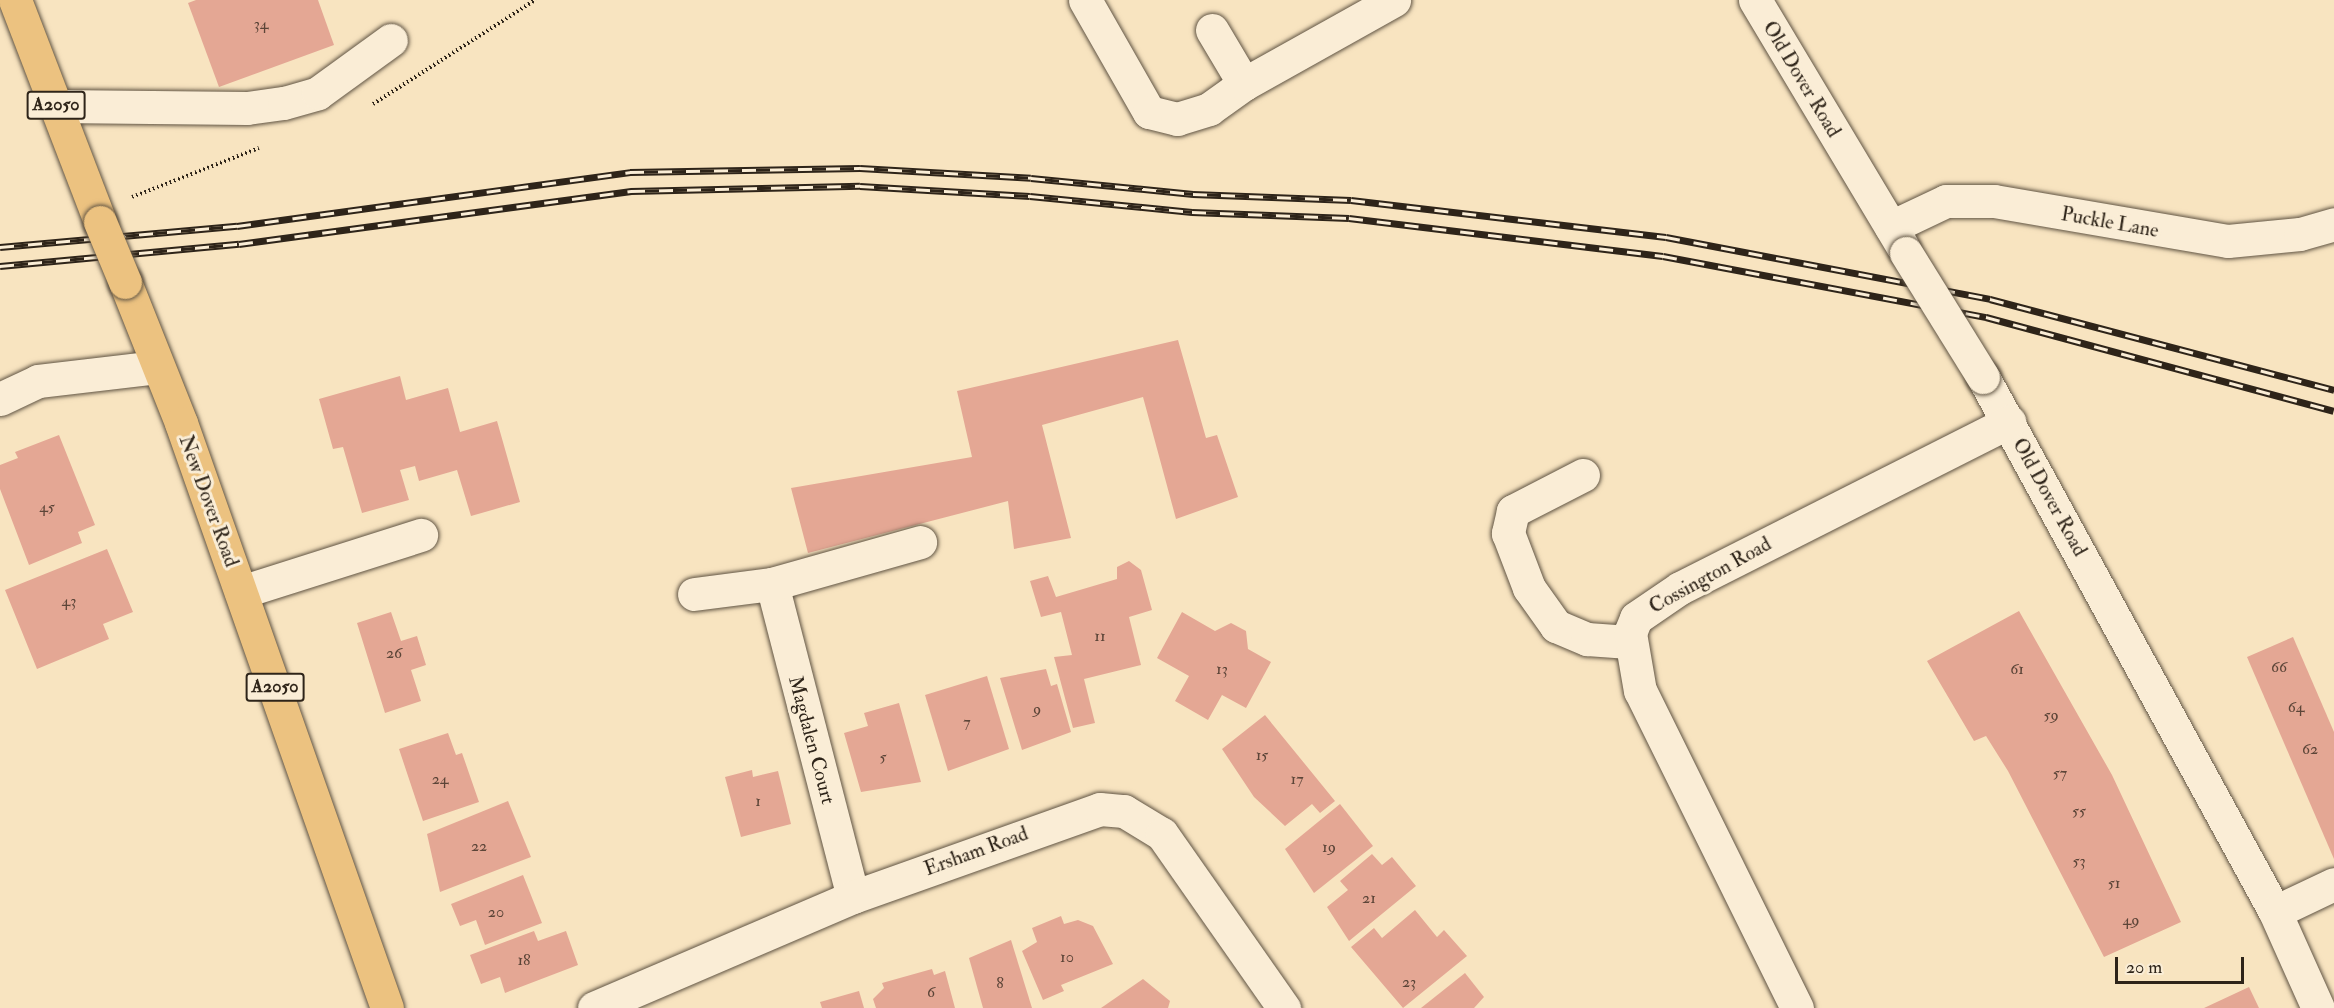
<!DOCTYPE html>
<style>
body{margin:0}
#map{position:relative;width:2334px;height:1008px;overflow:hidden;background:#f8e4c0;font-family:"IM FELL Double Pica",serif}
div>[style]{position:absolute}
.building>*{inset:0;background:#e4a794}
.path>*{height:4px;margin-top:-2px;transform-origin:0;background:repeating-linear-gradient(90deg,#2e2419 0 1.5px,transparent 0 4.5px)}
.roads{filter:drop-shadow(0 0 2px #605443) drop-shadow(0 0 2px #605443)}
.minor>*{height:33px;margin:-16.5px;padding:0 16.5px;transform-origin:16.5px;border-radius:16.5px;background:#faedd6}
.major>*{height:33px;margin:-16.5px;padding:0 16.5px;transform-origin:16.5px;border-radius:16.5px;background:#ecc280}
.rail>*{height:7px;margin-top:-3.5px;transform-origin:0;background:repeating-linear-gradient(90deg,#faedd6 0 14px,#2e2419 0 28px);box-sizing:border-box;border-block:2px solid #2e2419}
.bridges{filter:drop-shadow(0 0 2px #605443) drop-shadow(0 0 2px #605443)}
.minor-bridge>*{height:33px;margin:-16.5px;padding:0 16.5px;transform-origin:16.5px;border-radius:16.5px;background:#faedd6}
.major-bridge>*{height:33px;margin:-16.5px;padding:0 16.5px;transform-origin:16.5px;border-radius:16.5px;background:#ecc280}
span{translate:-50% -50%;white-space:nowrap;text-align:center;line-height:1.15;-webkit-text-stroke:6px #faedd6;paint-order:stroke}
.number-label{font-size:16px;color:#5c4538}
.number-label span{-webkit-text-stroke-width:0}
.shield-label span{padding:2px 4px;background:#faedd6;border:2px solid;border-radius:4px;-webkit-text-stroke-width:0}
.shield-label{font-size:18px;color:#2e2419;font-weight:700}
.street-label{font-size:20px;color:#2e2419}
.scale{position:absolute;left:2115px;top:957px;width:129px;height:27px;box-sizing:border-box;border:3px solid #2e2419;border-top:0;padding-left:8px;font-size:18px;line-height:21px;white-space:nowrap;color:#2e2419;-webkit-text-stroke:4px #faedd6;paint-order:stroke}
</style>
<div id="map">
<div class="building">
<div style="clip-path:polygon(196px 0,318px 0,334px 45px,219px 87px,188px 3px)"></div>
<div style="clip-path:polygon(1178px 340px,1206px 438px,1217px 435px,1238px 497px,1176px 519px,1143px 397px,1042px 425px,1071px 538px,1014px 549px,1008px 501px,808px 553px,791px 488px,972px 457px,957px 391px)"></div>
<div style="clip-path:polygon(400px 376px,406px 400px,448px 388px,460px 432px,497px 421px,520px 502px,471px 516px,457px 470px,419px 481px,415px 466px,400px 470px,409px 500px,362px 513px,343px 447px,333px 449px,319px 399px)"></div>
<div style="clip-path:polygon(59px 435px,95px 525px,78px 532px,82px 543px,29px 565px,0 489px,0 465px,18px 458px,15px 452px)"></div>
<div style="clip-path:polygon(107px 549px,133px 612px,103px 624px,109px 639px,37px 669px,5px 590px)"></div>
<div style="clip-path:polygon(1129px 561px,1141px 570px,1152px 610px,1129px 617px,1141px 665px,1084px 679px,1095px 723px,1073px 728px,1054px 657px,1072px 655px,1061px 612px,1041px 617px,1030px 581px,1048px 576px,1056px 597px,1117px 579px,1117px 567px)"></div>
<div style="clip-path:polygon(2019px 611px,2112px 775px,2181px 922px,2104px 957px,2008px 771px,1986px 736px,1974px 741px,1927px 661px)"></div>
<div style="clip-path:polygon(391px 612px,401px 641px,417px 636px,426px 665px,411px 670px,421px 701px,385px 713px,357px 623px)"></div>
<div style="clip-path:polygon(1182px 612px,1215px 631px,1231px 623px,1246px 631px,1248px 649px,1271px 662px,1246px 708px,1222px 695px,1208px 720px,1175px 701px,1189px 676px,1157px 658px)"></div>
<div style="clip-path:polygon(2293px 637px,2334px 732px,2334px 859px,2247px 657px)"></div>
<div style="clip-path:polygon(1046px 669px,1051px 686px,1057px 684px,1071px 732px,1022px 750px,1000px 678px)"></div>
<div style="clip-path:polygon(987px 676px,1009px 749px,948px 771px,925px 695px)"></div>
<div style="clip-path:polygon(899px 703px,921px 782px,861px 792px,844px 733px,868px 726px,864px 713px)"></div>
<div style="clip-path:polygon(1265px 715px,1335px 801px,1320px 813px,1312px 804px,1285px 826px,1254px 797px,1222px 749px)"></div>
<div style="clip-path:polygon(448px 733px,456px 755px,462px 753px,479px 802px,423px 821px,399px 749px)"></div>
<div style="clip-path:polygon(752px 770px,753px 777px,778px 771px,791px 824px,741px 837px,725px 777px)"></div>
<div style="clip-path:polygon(508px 801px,531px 857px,440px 892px,427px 834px)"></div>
<div style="clip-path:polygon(1340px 804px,1373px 846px,1314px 893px,1285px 849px)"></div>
<div style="clip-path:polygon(1372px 854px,1382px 865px,1392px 857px,1416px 886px,1349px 941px,1327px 907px,1348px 890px,1340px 881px)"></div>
<div style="clip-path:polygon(523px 875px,542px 923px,485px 945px,476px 920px,460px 926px,451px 904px)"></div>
<div style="clip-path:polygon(1415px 910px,1437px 937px,1444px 930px,1467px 956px,1403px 1008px,1351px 947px,1374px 928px,1382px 938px)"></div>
<div style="clip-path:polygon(1061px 916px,1064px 924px,1078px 920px,1093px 926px,1113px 964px,1061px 985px,1064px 991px,1043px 1000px,1022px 951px,1037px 942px,1032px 928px)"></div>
<div style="clip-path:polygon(534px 931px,538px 941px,566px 931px,578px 965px,505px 993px,500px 977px,481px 984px,470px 955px)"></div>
<div style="clip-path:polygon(1011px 940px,1032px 1008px,983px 1008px,969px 958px)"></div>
<div style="clip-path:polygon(932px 969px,934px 975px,945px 971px,955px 1008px,876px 1008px,873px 999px,884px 988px,882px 983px)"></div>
<div style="clip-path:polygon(1465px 973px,1484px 997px,1474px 1008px,1421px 1008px)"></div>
<div style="clip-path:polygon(1143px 979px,1170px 1001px,1168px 1008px,1101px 1008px)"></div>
<div style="clip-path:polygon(2249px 987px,2259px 1008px,2204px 1008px)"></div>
<div style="clip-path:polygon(859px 991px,864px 1008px,822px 1008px,820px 1002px)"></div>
</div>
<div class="path">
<div style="left:373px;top:104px;width:193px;rotate:-32.7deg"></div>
<div style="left:132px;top:197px;width:136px;rotate:-21.1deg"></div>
</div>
<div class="roads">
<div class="minor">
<div style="left:1085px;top:0;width:129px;rotate:60.3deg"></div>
<div style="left:1149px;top:112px;width:29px;rotate:14deg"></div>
<div style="left:1177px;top:119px;width:34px;rotate:-17deg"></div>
<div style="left:1209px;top:109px;width:43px;rotate:-35.5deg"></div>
<div style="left:1755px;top:0;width:287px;rotate:59.1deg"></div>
<div style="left:1212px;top:30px;width:63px;rotate:59.3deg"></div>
<div style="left:1244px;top:84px;width:172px;rotate:-29.2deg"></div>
<div style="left:56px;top:106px;width:191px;rotate:0.6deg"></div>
<div style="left:247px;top:108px;width:37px;rotate:-8deg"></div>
<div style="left:284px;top:103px;width:35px;rotate:-16deg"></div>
<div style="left:318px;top:93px;width:90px;rotate:-36deg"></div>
<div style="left:1891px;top:227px;width:61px;rotate:-25.3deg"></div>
<div style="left:1946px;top:201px;width:48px"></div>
<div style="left:1994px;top:201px;width:237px;rotate:9.7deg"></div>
<div style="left:2228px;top:241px;width:72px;rotate:-5.6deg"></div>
<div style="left:2300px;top:234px;width:35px;rotate:-16deg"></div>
<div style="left:1983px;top:377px;width:609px;rotate:61.37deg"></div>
<div style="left:2275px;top:912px;width:105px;rotate:65.9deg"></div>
<div style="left:0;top:399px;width:42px;rotate:-25.3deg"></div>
<div style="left:38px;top:381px;width:120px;rotate:-6.7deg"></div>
<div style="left:1583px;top:475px;width:79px;rotate:152.8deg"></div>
<div style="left:1513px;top:511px;width:23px;rotate:103deg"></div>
<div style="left:1508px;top:533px;width:59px;rotate:69.1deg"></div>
<div style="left:1529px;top:588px;width:47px;rotate:54.6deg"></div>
<div style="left:1556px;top:626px;width:34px;rotate:23deg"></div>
<div style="left:1587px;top:639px;width:42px;rotate:4.1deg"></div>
<div style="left:772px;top:584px;width:323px;rotate:75.5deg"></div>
<div style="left:241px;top:592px;width:189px;rotate:-17.6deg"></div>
<div style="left:694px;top:594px;width:79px;rotate:-7.3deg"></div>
<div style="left:772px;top:584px;width:154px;rotate:-15.8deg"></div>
<div style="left:2275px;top:912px;width:65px;rotate:-25.4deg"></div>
<div style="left:594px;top:1008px;width:282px;rotate:-23.2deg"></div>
<div style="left:853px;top:897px;width:262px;rotate:-19.6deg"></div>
<div style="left:1100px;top:809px;width:24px;rotate:5deg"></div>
<div style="left:1124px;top:811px;width:44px;rotate:31.2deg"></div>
<div style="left:1162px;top:834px;width:213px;rotate:55deg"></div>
<div style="left:1797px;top:1008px;width:354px;rotate:-116.3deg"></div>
<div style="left:1640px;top:691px;width:59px;rotate:-99.8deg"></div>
<div style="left:1630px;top:633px;width:16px;rotate:-68deg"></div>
<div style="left:1636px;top:618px;width:53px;rotate:-34.3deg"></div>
<div style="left:1680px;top:588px;width:369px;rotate:-26.8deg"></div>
</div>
<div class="major">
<div style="left:15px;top:0;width:238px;rotate:69deg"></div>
<div style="left:125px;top:282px;width:152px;rotate:68.3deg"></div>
<div style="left:181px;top:423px;width:620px;rotate:70.6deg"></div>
</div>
</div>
<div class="rail">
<div style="left:0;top:247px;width:238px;rotate:-5.1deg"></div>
<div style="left:237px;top:226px;width:397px;rotate:-7.8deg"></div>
<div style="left:630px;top:172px;width:230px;rotate:-1deg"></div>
<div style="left:860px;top:168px;width:171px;rotate:3.3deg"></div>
<div style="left:1031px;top:178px;width:163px;rotate:5.6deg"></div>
<div style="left:1193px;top:194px;width:158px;rotate:2.2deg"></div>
<div style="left:1351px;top:200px;width:317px;rotate:6.7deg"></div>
<div style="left:1666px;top:237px;width:330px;rotate:10.8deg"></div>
<div style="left:1990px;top:299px;width:356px;rotate:14.8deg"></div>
<div style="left:0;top:266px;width:240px;rotate:-5.3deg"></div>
<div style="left:239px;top:244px;width:396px;rotate:-7.7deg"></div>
<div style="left:631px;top:191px;width:229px;rotate:-1.3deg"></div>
<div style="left:860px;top:186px;width:170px;rotate:3.4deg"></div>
<div style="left:1030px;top:196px;width:163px;rotate:5.6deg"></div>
<div style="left:1192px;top:212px;width:157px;rotate:2.2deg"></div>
<div style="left:1349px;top:218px;width:316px;rotate:6.9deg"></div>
<div style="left:1663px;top:256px;width:329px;rotate:10.7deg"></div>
<div style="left:1986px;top:317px;width:360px;rotate:15.1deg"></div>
</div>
<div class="bridges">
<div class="minor-bridge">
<div style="left:1906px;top:253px;width:146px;rotate:58.2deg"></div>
</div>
<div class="major-bridge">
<div style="left:100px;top:222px;width:65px;rotate:67.4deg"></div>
</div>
</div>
<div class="number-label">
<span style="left:261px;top:24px">34</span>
<span style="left:47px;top:507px">45</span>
<span style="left:69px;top:601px">43</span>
<span style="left:1100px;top:636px">11</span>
<span style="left:394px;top:653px">26</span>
<span style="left:2279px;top:667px">66</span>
<span style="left:1222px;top:669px">13</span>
<span style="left:2017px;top:669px">61</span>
<span style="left:2296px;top:707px">64</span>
<span style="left:1037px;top:709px">9</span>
<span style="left:2051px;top:715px">59</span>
<span style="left:967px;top:722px">7</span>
<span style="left:2310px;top:749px">62</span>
<span style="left:1262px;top:755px">15</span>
<span style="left:883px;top:757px">5</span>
<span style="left:2060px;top:773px">57</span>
<span style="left:440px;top:779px">24</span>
<span style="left:1297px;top:779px">17</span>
<span style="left:758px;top:801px">1</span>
<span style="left:2079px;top:811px">55</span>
<span style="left:479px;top:846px">22</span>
<span style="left:1329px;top:847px">19</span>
<span style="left:2079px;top:861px">53</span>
<span style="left:2114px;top:883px">51</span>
<span style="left:1369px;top:898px">21</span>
<span style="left:496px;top:912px">20</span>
<span style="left:2131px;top:920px">49</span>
<span style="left:1067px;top:957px">10</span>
<span style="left:524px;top:960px">18</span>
<span style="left:1409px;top:982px">23</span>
<span style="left:1000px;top:983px">8</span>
<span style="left:931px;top:992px">6</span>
</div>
<div class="shield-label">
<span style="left:56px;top:105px">A2050</span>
<span style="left:275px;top:687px">A2050</span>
</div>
<div class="street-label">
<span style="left:1802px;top:79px;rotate:59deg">Old Dover Road</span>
<span style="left:2110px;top:222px;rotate:10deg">Puckle Lane</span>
<span style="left:2050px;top:497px;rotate:61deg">Old Dover Road</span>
<span style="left:209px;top:501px;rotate:70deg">New Dover Road</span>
<span style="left:1710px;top:575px;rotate:-29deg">Cossington Road</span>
<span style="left:812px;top:740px;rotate:75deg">Magdalen Court</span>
<span style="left:976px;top:851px;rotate:-20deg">Ersham Road</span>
</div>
<div class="scale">20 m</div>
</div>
